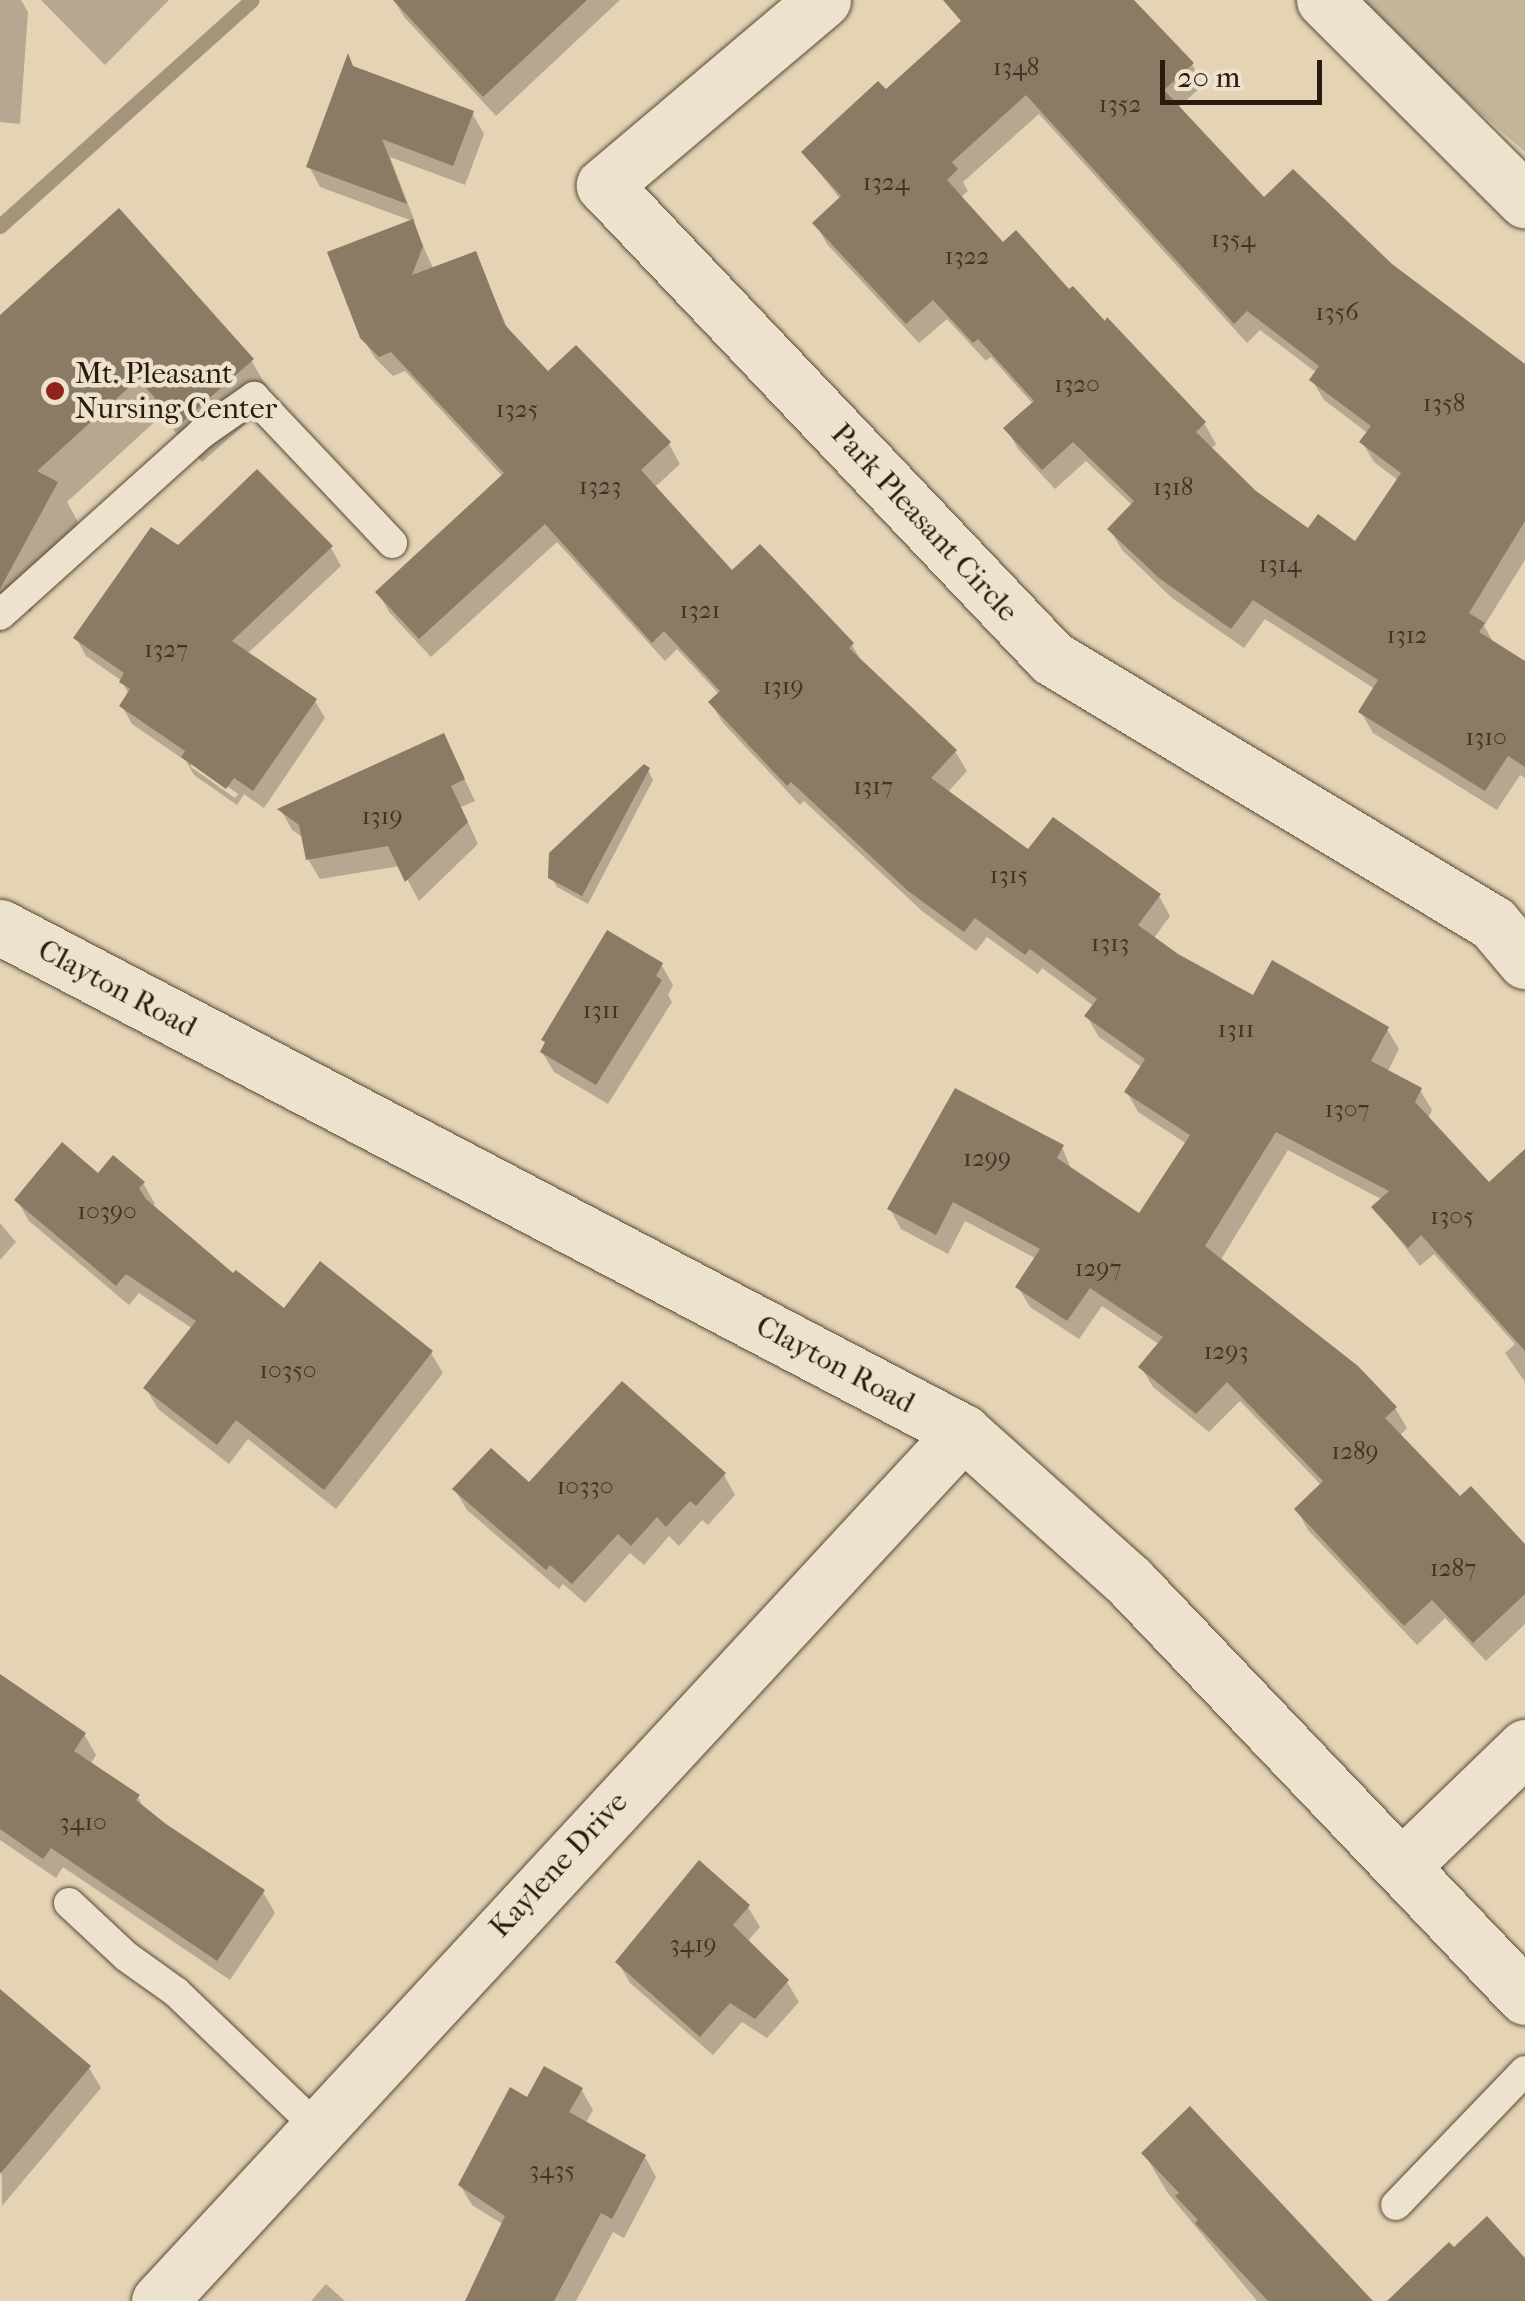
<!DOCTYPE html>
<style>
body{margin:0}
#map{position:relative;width:1525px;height:2301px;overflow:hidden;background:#e4d3b4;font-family:"IM FELL French Canon",serif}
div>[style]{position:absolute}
.green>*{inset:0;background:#c4b498}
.shadow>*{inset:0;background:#0003}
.stream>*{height:15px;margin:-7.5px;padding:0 7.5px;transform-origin:7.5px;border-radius:7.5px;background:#a5947c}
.building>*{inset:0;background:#8b7b64}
.roads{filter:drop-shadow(0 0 2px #584938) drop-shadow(0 0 2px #584938)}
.service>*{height:30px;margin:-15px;padding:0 15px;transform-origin:15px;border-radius:15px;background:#ede2ce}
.minor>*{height:55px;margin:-27.5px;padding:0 27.5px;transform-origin:27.5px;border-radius:27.5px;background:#ede2ce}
.tertiary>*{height:55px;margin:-27.5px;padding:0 27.5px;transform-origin:27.5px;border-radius:27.5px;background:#ede2ce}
.dots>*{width:28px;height:28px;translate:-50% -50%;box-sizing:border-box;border:5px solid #ede2ce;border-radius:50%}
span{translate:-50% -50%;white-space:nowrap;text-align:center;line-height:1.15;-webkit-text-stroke:9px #ede2ce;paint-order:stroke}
.number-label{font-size:25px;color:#423324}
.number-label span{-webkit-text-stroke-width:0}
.poi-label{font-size:30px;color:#2a1b0e}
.left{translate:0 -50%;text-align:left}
.street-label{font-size:30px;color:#2a1b0e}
.scale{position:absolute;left:1160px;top:60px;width:162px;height:45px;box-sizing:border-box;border:5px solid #2a1b0e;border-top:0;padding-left:12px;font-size:30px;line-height:35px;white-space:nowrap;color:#2a1b0e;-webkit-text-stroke:8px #ede2ce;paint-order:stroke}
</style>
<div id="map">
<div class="green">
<div style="clip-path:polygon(1363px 0,1525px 0,1525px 152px,1413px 54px)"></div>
</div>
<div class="shadow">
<div style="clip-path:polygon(0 0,21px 0,28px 12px,20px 124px,0 122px)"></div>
<div style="clip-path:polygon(41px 0,169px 0,105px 65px)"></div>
<div style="clip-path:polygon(394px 0,620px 0,496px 116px,404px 17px)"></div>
<div style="clip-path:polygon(evenodd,973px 0,1131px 0,1192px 64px,1203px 85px,1178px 108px,1264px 201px,1390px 266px,1525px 367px,1525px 560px,1484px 626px,1495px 645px,1525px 664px,1525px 778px,1520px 775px,1497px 810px,1373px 733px,1361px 712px,1375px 689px,1265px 619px,1244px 648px,1172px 598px,1122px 550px,1110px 529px,1133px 506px,1086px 461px,1055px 489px,1018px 449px,1007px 429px,1034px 405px,991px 357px,986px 361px,947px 319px,919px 343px,827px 244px,815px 223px,841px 200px,804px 153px,885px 92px,963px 23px,973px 0,1039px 114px,1247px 343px,1260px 330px,1317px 373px,1312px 380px,1324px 400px,1369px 434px,1362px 442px,1374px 462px,1399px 481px,1356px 544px,1308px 532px,1254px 493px,1210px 450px,1216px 444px,1204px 423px,1069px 292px,1003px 245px,960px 198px,968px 191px,963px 182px,1039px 114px)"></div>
<div style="clip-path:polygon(355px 69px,472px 113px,484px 134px,465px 185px,390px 157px,415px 222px,320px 187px,309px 166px)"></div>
<div style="clip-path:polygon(412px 222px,434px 270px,475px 254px,510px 334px,548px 374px,669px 444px,680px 464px,654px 488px,732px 574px,852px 645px,863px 664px,955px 751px,967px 771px,947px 793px,1029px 852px,1159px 896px,1170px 916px,1154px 938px,1177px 956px,1254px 999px,1387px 1029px,1399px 1049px,1387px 1073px,1420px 1090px,1432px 1110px,1428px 1119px,1489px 1185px,1525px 1167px,1525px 1382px,1505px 1353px,1515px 1344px,1434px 1254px,1420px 1266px,1374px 1208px,1383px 1200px,1288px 1150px,1220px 1261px,1395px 1408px,1407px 1428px,1399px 1436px,1460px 1499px,1525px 1548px,1525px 1624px,1486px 1661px,1445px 1618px,1417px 1645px,1308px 1530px,1297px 1510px,1322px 1486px,1240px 1401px,1209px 1432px,1153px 1387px,1141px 1367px,1160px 1345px,1102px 1306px,1079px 1339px,1030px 1307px,1018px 1287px,1037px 1259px,965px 1221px,948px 1254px,901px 1229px,890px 1209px,1062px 1147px,1072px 1171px,1140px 1216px,1187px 1144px,1138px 1112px,1127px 1092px,1143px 1068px,1099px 1037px,1087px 1017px,1095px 1007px,1042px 968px,1038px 974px,987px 937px,976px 951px,922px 911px,804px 801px,800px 805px,723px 723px,711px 703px,720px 695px,677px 649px,665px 661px,557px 542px,431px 657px,389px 612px,378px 592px,503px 477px,405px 371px,393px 376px,375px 358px,362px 337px)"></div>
<div style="clip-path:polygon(0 318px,251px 360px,274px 399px,202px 462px,161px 416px,67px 502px,78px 522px,30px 612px,16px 604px,0 634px)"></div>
<div style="clip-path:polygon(evenodd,178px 548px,331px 548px,341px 566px,247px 654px,315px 701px,325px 718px,264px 808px,244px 794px,237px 805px,194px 775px,186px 761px,132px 724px,122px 706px,129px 695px,122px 681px,86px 656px,76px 638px,178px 548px,191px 761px,238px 794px,235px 798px,191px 767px,191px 761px)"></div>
<div style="clip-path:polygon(454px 757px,475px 801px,461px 807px,478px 844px,419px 901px,400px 866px,320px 879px,308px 859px,304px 838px,292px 830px,281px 810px)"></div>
<div style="clip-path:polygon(648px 770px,653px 780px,588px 904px,557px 887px,551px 877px)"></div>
<div style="clip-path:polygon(661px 964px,673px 985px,668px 995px,672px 1002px,608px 1104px,554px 1072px,542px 1052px)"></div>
<div style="clip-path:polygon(99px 1176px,143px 1183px,155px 1204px,152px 1207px,234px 1277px,285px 1311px,431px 1353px,443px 1373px,336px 1509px,248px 1439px,229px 1464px,158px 1409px,146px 1388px,193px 1329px,139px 1293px,129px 1305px,29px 1221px,17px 1200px)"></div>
<div style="clip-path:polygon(0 1223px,16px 1242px,0 1260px)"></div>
<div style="clip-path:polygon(724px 1475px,735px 1495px,708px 1525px,702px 1520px,679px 1546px,669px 1536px,644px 1565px,630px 1553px,585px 1603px,563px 1584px,559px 1589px,467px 1510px,455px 1490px)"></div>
<div style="clip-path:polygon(0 1708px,84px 1734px,96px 1755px,90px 1765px,138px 1797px,146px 1812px,263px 1892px,275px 1913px,230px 1980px,63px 1867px,56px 1878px,0 1840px)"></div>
<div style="clip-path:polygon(748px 1907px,760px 1927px,747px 1942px,787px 1982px,799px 2002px,767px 2038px,742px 2022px,713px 2055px,630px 1983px,618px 1962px)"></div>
<div style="clip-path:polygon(0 1992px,89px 2068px,101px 2088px,2px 2206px)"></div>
<div style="clip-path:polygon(581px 2089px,593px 2110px,585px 2124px,645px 2157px,656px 2177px,624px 2238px,613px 2232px,576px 2301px,468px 2301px,504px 2225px,472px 2205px,460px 2185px,528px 2100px)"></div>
<div style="clip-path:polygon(1144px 2153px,1359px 2301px,1257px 2301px,1167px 2192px)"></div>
<div style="clip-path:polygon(326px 2284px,345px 2301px,311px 2301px)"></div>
</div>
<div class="stream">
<div style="left:0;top:226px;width:338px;rotate:-41.9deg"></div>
</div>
<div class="building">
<div style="clip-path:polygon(393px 0,587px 0,483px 97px)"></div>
<div style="clip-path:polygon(evenodd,943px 0,1134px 0,1194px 63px,1164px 90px,1264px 197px,1293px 169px,1392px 264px,1525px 364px,1525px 521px,1469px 613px,1485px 623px,1479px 632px,1525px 661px,1525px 767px,1508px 756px,1485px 791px,1358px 712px,1378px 680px,1253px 600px,1231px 629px,1159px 578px,1107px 529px,1134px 501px,1073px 442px,1042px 470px,1003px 428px,1034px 401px,978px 339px,973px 343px,933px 300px,906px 324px,812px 223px,841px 196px,801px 152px,878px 81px,886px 89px,961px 21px,943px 0,1026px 95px,1234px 324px,1247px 311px,1319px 366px,1309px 380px,1371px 426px,1359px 442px,1401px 473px,1355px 541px,1318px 514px,1308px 528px,1256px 491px,1196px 432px,1206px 422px,1107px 317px,1105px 321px,1073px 286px,1069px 289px,1016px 230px,1003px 242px,947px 180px,958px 169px,952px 162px,1026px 95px)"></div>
<div style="clip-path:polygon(348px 53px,353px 66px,474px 111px,453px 166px,382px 139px,407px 204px,306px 167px)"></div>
<div style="clip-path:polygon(119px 208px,254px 359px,179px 425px,138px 379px,37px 471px,58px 482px,0 589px,0 315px)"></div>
<div style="clip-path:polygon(413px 219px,423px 246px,412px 275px,476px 251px,505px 325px,548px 371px,576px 345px,671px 442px,641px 470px,732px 570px,760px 544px,854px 643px,849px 648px,957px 750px,931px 778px,1028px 849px,1053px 817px,1161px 894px,1138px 925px,1178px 954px,1253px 995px,1272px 960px,1389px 1027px,1371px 1061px,1422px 1088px,1415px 1102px,1489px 1182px,1525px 1149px,1525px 1351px,1421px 1235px,1408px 1248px,1371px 1207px,1389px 1191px,1276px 1132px,1205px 1246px,1358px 1366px,1397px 1407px,1385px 1418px,1460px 1496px,1471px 1486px,1525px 1544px,1525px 1594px,1473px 1643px,1432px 1600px,1404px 1626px,1335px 1553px,1294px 1509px,1323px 1481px,1227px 1382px,1196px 1414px,1138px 1367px,1163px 1337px,1090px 1288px,1067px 1321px,1015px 1287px,1040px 1249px,953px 1202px,936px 1235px,887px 1209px,955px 1088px,1064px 1145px,1057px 1158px,1139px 1213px,1190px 1135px,1124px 1092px,1145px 1059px,1084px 1016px,1097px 999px,1030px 949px,1025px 955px,975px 918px,964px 932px,908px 891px,791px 782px,787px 786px,708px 702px,720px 691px,664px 631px,652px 643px,545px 524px,419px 639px,375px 592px,504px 473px,391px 352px,379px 357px,360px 338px,327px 252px)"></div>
<div style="clip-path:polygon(257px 469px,333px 546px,232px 641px,317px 699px,253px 791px,234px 778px,226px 789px,181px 757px,185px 751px,119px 706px,130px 689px,119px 682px,124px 673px,73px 638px,151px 527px,178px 545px)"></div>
<div style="clip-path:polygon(444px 733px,465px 779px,451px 786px,468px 822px,405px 882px,388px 846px,306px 860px,299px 825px,277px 809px)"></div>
<div style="clip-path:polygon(644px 764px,650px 768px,582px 896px,548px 878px,549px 853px)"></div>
<div style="clip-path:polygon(607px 930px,663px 963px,656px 976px,662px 980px,596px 1085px,540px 1052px,545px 1042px,541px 1040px)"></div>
<div style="clip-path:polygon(62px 1142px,98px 1173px,113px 1155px,145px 1182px,139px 1188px,146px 1199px,233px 1273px,236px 1270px,284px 1308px,320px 1261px,433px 1351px,324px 1490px,236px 1420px,217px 1445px,143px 1388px,196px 1321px,126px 1274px,116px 1286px,14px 1200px)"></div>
<div style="clip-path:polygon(622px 1381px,726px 1473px,696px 1506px,690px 1501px,666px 1527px,657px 1517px,631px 1546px,618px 1534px,572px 1584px,550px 1565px,546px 1570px,452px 1489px,491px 1448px,529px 1482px)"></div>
<div style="clip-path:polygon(0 1674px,86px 1733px,74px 1751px,140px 1795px,136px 1800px,166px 1824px,265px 1890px,217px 1961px,51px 1848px,43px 1859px,0 1829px)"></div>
<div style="clip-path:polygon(699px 1860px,750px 1905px,733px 1925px,789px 1980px,755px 2019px,730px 2003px,700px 2037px,615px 1962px)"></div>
<div style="clip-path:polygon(0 1989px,91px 2066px,0 2174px)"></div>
<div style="clip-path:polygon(544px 2066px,583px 2088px,569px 2112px,646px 2155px,612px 2219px,601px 2213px,554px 2301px,465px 2301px,505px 2216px,458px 2185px,510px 2087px,527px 2097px)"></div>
<div style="clip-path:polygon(1190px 2106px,1373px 2301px,1268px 2301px,1195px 2223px,1198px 2220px,1175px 2196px,1179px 2193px,1141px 2153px)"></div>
<div style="clip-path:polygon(1487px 2216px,1525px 2258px,1525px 2301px,1387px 2301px,1449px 2242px,1454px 2247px)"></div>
</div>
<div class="roads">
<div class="service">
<div style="left:0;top:615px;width:270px;rotate:-42deg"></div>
<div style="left:201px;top:434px;width:65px;rotate:-34.9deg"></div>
<div style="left:254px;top:397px;width:201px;rotate:46.6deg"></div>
<div style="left:69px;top:1903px;width:79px;rotate:43deg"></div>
<div style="left:127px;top:1957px;width:60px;rotate:35.5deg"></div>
<div style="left:176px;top:1992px;width:195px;rotate:43.8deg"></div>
<div style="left:1396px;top:2205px;width:186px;rotate:-46.1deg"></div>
</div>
<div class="minor">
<div style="left:823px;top:0;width:287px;rotate:139.8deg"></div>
<div style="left:604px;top:185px;width:651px;rotate:46.55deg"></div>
<div style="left:1052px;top:658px;width:514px;rotate:31deg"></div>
<div style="left:1493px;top:923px;width:50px;rotate:49.9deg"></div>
<div style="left:1324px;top:0;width:284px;rotate:44.9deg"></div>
<div style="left:1403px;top:1865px;width:170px;rotate:-44deg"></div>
<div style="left:159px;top:2301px;width:1184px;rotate:-47.22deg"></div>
</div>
<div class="tertiary">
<div style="left:0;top:927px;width:1087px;rotate:27.67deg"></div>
<div style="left:963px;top:1432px;width:224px;rotate:41.9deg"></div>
<div style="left:1130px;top:1582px;width:573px;rotate:46.41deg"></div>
</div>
</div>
<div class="dots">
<div style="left:55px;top:391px;background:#8f2418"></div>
</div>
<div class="number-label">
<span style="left:1016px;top:67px">1348</span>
<span style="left:1120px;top:104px">1352</span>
<span style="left:886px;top:182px">1324</span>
<span style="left:1233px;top:239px">1354</span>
<span style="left:967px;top:256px">1322</span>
<span style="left:1337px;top:312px">1356</span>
<span style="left:1077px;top:384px">1320</span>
<span style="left:1444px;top:403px">1358</span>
<span style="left:517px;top:409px">1325</span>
<span style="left:600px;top:486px">1323</span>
<span style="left:1173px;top:487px">1318</span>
<span style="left:1280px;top:564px">1314</span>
<span style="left:700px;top:610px">1321</span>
<span style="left:1407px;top:635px">1312</span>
<span style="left:166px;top:649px">1327</span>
<span style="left:783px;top:686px">1319</span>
<span style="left:1486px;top:737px">1310</span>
<span style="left:873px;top:786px">1317</span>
<span style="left:382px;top:816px">1319</span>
<span style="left:1009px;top:875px">1315</span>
<span style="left:1110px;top:943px">1313</span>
<span style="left:601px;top:1010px">1311</span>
<span style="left:1236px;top:1029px">1311</span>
<span style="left:1347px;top:1109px">1307</span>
<span style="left:987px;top:1158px">1299</span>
<span style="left:107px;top:1211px">10390</span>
<span style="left:1452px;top:1216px">1305</span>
<span style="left:1098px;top:1268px">1297</span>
<span style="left:1226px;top:1351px">1293</span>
<span style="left:288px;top:1370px">10350</span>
<span style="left:1355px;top:1451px">1289</span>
<span style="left:585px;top:1486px">10330</span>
<span style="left:1453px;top:1568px">1287</span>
<span style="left:83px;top:1822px">3410</span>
<span style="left:693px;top:1944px">3419</span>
<span style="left:552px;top:2170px">3435</span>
</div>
<div class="poi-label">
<span class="left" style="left:75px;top:391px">Mt. Pleasant<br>Nursing Center</span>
</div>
<div class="street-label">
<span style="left:924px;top:523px;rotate:47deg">Park Pleasant Circle</span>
<span style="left:117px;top:989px;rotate:28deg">Clayton Road</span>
<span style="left:835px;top:1365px;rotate:28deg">Clayton Road</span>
<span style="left:559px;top:1865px;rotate:-47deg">Kaylene Drive</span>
</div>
<div class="scale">20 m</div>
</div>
